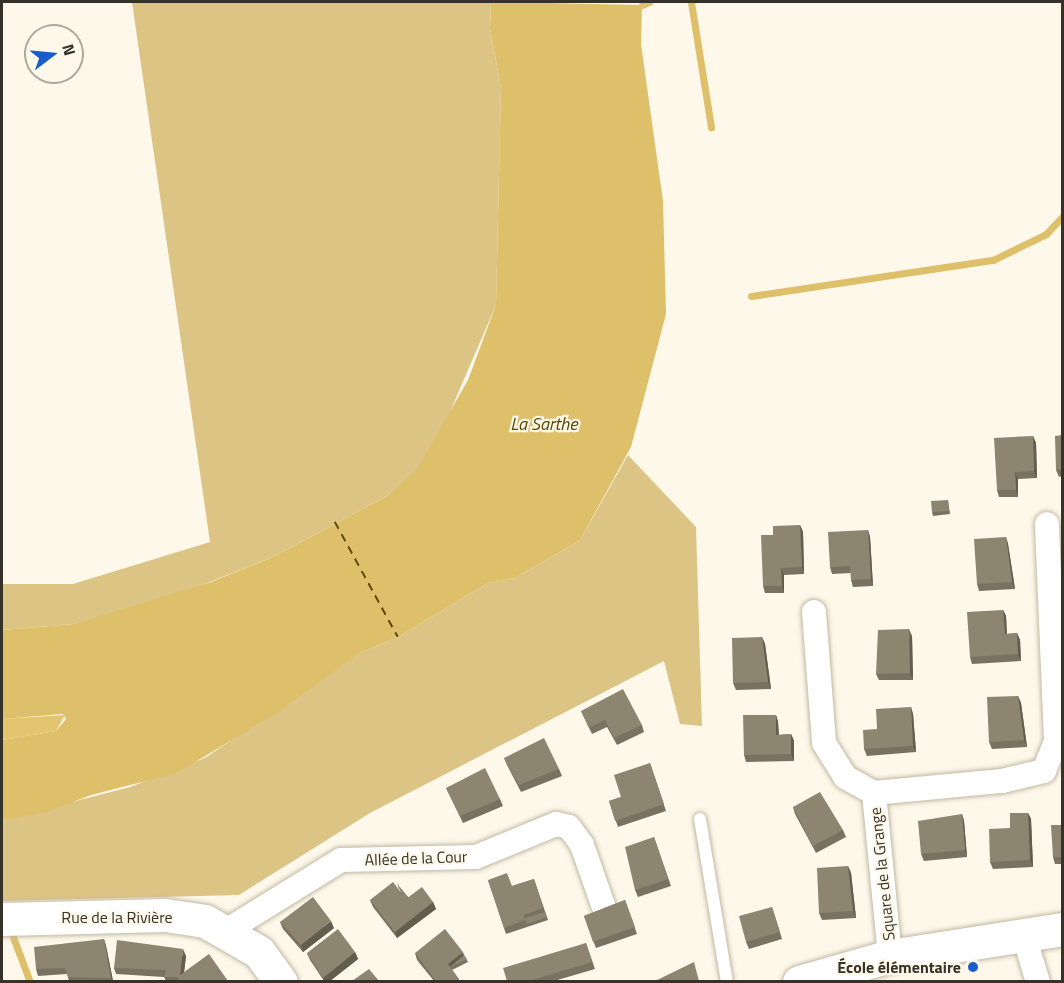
<!DOCTYPE html>
<meta charset="utf-8">
<style>
body{margin:0}
#map{position:relative;width:1064px;height:983px;overflow:hidden;background:#fdf8ea;font-family:"Titillium Web",sans-serif}
div>[style]{position:absolute}
.green>*{inset:0;background:#dcc485}
.forest>*{inset:0;background:#e4c56f}
.water>*{inset:0;background:#debf6a}
.stream>*{height:7px;margin:-3.5px;padding:0 3.5px;transform-origin:3.5px;border-radius:3.5px;background:#debf6a}
.ferry>*{height:1.5px;margin-top:-0.75px;transform-origin:0;background:repeating-linear-gradient(90deg,#5b4700 0 8px,transparent 0 14px)}
.roads{filter:drop-shadow(0 0 2px #c1b8a2) drop-shadow(0 0 2px #c1b8a2)}
.lane>*{height:12px;margin:-6px;padding:0 6px;transform-origin:6px;border-radius:6px;background:#fff}
.street>*{height:24px;margin:-12px;padding:0 12px;transform-origin:12px;border-radius:12px;background:#fff}
.secondary>*{height:33px;margin:-16.5px;padding:0 16.5px;transform-origin:16.5px;border-radius:16.5px;background:#fff}
.wall>*{inset:0;background:#797260}
.shaded-wall>*{inset:0;background:#635d4e}
.building>*{inset:0;background:#8d8570}
.dots>*{width:16px;height:16px;translate:-50% -50%;box-sizing:border-box;border:3px solid #fdf8ea;border-radius:50%}
span{translate:-50% -50%;white-space:nowrap;text-align:center;line-height:1.15;-webkit-text-stroke:4.5px #fdf8ea;paint-order:stroke}
.street-label{font-size:16px;color:#353229}
.poi-label{font-size:16px;color:#353229;font-weight:700}
.right{translate:-100% -50%;text-align:right}
.water-label{font-size:18px;color:#5b4700;font-style:italic}
.frame{position:absolute;inset:0;border:3px solid #353229;pointer-events:none}
.north{position:absolute;left:24px;top:24px;width:60px;height:60px;box-sizing:border-box;background:#fdf8ea;border:2px solid #ada99d;border-radius:50%;rotate:74deg;font-size:16px;font-weight:700;line-height:24px;text-align:center;color:#353229}
.north::after{content:'';display:block;margin:auto;width:21px;height:27px;background:#185ec9;clip-path:polygon(50% 0,100% 100%,50% 72%,0 100%)}
</style>
<div id="map">
<div class="green">
<div style="clip-path:polygon(132px 2px,491px 2px,490px 28px,501px 88px,496px 305px,446px 421px,417px 470px,387px 496px,273px 557px,161px 601px,74px 624px,2px 630px,2px 584px,73px 584px,210px 542px)"></div>
<div style="clip-path:polygon(628px 455px,696px 527px,702px 726px,680px 724px,664px 661px,370px 813px,239px 895px,2px 901px,2px 820px,130px 787px,205px 758px,360px 653px,398px 637px,488px 583px,515px 578px,580px 540px)"></div>
</div>
<div class="forest">
<div style="clip-path:polygon(65px 715px,56px 731px,2px 740px,2px 719px)"></div>
</div>
<div class="water">
<div style="clip-path:polygon(491px 2px,642px 5px,641px 44px,663px 201px,666px 314px,631px 447px,580px 540px,515px 578px,488px 583px,398px 637px,360px 653px,275px 714px,177px 773px,91px 795px,47px 812px,2px 820px,2px 740px,56px 731px,66px 719px,63px 714px,2px 719px,2px 630px,74px 624px,211px 582px,273px 557px,387px 496px,417px 469px,468px 380px,496px 305px,501px 88px,490px 28px)"></div>
</div>
<div class="stream">
<div style="left:691px;top:2px;width:127px;rotate:80.9deg"></div>
<div style="left:642px;top:5px;width:8px;rotate:-23deg"></div>
<div style="left:751px;top:296px;width:245px;rotate:-8.5deg"></div>
<div style="left:993px;top:260px;width:59px;rotate:-26.1deg"></div>
<div style="left:1046px;top:234px;width:23px;rotate:-47deg"></div>
<div style="left:13px;top:937px;width:48px;rotate:69.3deg"></div>
</div>
<div class="ferry">
<div style="left:335px;top:522px;width:131px;rotate:61.3deg"></div>
</div>
<div class="roads">
<div class="lane">
<div style="left:700px;top:819px;width:165px;rotate:80.6deg"></div>
</div>
<div class="street">
<div style="left:814px;top:612px;width:131px;rotate:85.6deg"></div>
<div style="left:824px;top:743px;width:40px;rotate:58deg"></div>
<div style="left:845px;top:777px;width:33px;rotate:29deg"></div>
<div style="left:874px;top:793px;width:129px;rotate:-5.4deg"></div>
<div style="left:1002px;top:781px;width:43px;rotate:-13.4deg"></div>
<div style="left:1044px;top:771px;width:32px;rotate:-68deg"></div>
<div style="left:1056px;top:741px;width:217px;rotate:-92.4deg"></div>
<div style="left:874px;top:793px;width:164px;rotate:84.4deg"></div>
<div style="left:226px;top:931px;width:135px;rotate:-31.7deg"></div>
<div style="left:341px;top:860px;width:135px;rotate:-1.3deg"></div>
<div style="left:476px;top:857px;width:87px;rotate:-22.4deg"></div>
<div style="left:556px;top:824px;width:13px;rotate:13deg"></div>
<div style="left:569px;top:827px;width:22px;rotate:54deg"></div>
<div style="left:582px;top:845px;width:64px;rotate:70.7deg"></div>
<div style="left:1024px;top:936px;width:48px;rotate:73.1deg"></div>
</div>
<div class="secondary">
<div style="left:2px;top:919px;width:163px;rotate:-1.4deg"></div>
<div style="left:165px;top:915px;width:40px;rotate:8.5deg"></div>
<div style="left:205px;top:921px;width:62px;rotate:29.9deg"></div>
<div style="left:259px;top:952px;width:37px;rotate:54deg"></div>
<div style="left:799px;top:982px;width:95px;rotate:-15.9deg"></div>
<div style="left:890px;top:956px;width:174px;rotate:-8.9deg"></div>
</div>
</div>
<div class="wall">
<div style="clip-path:polygon(1062px 435px,1062px 476px,1059px 477px,1056px 470px)"></div>
<div style="clip-path:polygon(1033px 436px,1036px 443px,1037px 478px,1018px 479px,1018px 497px,999px 497px,997px 490px)"></div>
<div style="clip-path:polygon(948px 500px,950px 514px,933px 516px,932px 512px)"></div>
<div style="clip-path:polygon(800px 525px,803px 532px,804px 574px,784px 575px,784px 593px,765px 593px,763px 586px,773px 535px)"></div>
<div style="clip-path:polygon(868px 530px,870px 537px,873px 586px,853px 587px,851px 580px,851px 573px,832px 574px,830px 567px)"></div>
<div style="clip-path:polygon(1006px 537px,1008px 544px,1015px 589px,979px 591px,977px 584px)"></div>
<div style="clip-path:polygon(1003px 610px,1006px 616px,1007px 634px,1017px 633px,1020px 640px,1021px 661px,972px 664px,970px 657px)"></div>
<div style="clip-path:polygon(912px 636px,913px 680px,879px 680px,876px 674px)"></div>
<div style="clip-path:polygon(762px 637px,765px 644px,771px 689px,736px 690px,733px 683px)"></div>
<div style="clip-path:polygon(1018px 696px,1021px 703px,1027px 747px,992px 749px,989px 742px)"></div>
<div style="clip-path:polygon(911px 707px,913px 714px,916px 752px,867px 756px,864px 749px,877px 729px)"></div>
<div style="clip-path:polygon(581px 711px,642px 725px,644px 732px,617px 745px,607px 727px,592px 734px)"></div>
<div style="clip-path:polygon(776px 715px,778px 722px,779px 735px,791px 734px,794px 741px,794px 761px,746px 762px,744px 755px)"></div>
<div style="clip-path:polygon(504px 758px,559px 769px,562px 776px,521px 792px,507px 765px)"></div>
<div style="clip-path:polygon(650px 763px,666px 811px,618px 827px,609px 801px,621px 797px)"></div>
<div style="clip-path:polygon(446px 788px,500px 799px,503px 806px,463px 823px)"></div>
<div style="clip-path:polygon(793px 807px,843px 830px,846px 837px,816px 853px,795px 814px)"></div>
<div style="clip-path:polygon(1028px 813px,1031px 819px,1033px 867px,993px 869px,990px 862px,1010px 828px)"></div>
<div style="clip-path:polygon(962px 814px,964px 821px,967px 857px,924px 861px,921px 854px)"></div>
<div style="clip-path:polygon(1062px 825px,1062px 864px,1055px 864px,1053px 857px)"></div>
<div style="clip-path:polygon(654px 837px,671px 886px,638px 897px,635px 890px)"></div>
<div style="clip-path:polygon(848px 866px,851px 873px,856px 918px,822px 920px,819px 913px)"></div>
<div style="clip-path:polygon(534px 879px,548px 920px,506px 934px,488px 880px,512px 886px)"></div>
<div style="clip-path:polygon(397px 884px,408px 897px,433px 902px,436px 909px,397px 938px,373px 907px,370px 900px,401px 892px)"></div>
<div style="clip-path:polygon(625px 900px,637px 934px,596px 948px,584px 916px)"></div>
<div style="clip-path:polygon(772px 907px,782px 939px,749px 949px,746px 942px)"></div>
<div style="clip-path:polygon(280px 922px,334px 928px,303px 952px,283px 929px)"></div>
<div style="clip-path:polygon(104px 939px,106px 946px,113px 981px,69px 981px,67px 974px,38px 976px,36px 969px)"></div>
<div style="clip-path:polygon(586px 943px,595px 969px,554px 981px,507px 981px)"></div>
<div style="clip-path:polygon(355px 952px,358px 959px,330px 981px,324px 981px,310px 960px,307px 953px)"></div>
<div style="clip-path:polygon(415px 953px,464px 955px,468px 962px,452px 970px,460px 981px,434px 981px,417px 960px)"></div>
<div style="clip-path:polygon(186px 956px,184px 972px,228px 981px,166px 981px,164px 977px,116px 974px,114px 968px)"></div>
</div>
<div class="shaded-wall">
<div style="clip-path:polygon(1033px 436px,1036px 443px,1037px 478px,1034px 471px)"></div>
<div style="clip-path:polygon(1015px 472px,1018px 479px,1018px 497px,1016px 490px)"></div>
<div style="clip-path:polygon(800px 525px,803px 532px,804px 574px,802px 567px)"></div>
<div style="clip-path:polygon(868px 530px,870px 537px,873px 586px,871px 579px)"></div>
<div style="clip-path:polygon(1006px 537px,1008px 544px,1015px 589px,1012px 582px)"></div>
<div style="clip-path:polygon(781px 568px,784px 575px,784px 593px,782px 586px)"></div>
<div style="clip-path:polygon(1003px 610px,1006px 616px,1007px 641px,1005px 634px)"></div>
<div style="clip-path:polygon(909px 629px,912px 636px,913px 680px,910px 673px)"></div>
<div style="clip-path:polygon(1017px 633px,1020px 640px,1021px 661px,1018px 654px)"></div>
<div style="clip-path:polygon(762px 637px,765px 644px,771px 689px,768px 682px)"></div>
<div style="clip-path:polygon(1018px 696px,1021px 703px,1027px 747px,1024px 740px)"></div>
<div style="clip-path:polygon(911px 707px,913px 714px,916px 752px,913px 746px)"></div>
<div style="clip-path:polygon(776px 715px,778px 722px,779px 741px,776px 735px)"></div>
<div style="clip-path:polygon(791px 734px,794px 741px,794px 761px,791px 754px)"></div>
<div style="clip-path:polygon(1028px 813px,1031px 819px,1033px 867px,1030px 860px)"></div>
<div style="clip-path:polygon(962px 814px,964px 821px,967px 857px,965px 850px)"></div>
<div style="clip-path:polygon(848px 866px,851px 873px,856px 918px,853px 911px)"></div>
<div style="clip-path:polygon(433px 902px,436px 909px,397px 938px,395px 932px)"></div>
<div style="clip-path:polygon(331px 921px,334px 928px,303px 952px,301px 945px)"></div>
<div style="clip-path:polygon(104px 939px,106px 946px,113px 981px,111px 978px)"></div>
<div style="clip-path:polygon(183px 949px,186px 956px,183px 981px,180px 975px)"></div>
<div style="clip-path:polygon(355px 952px,358px 959px,330px 981px,324px 981px,323px 978px)"></div>
<div style="clip-path:polygon(463px 952px,465px 959px,449px 968px,448px 964px)"></div>
</div>
<div class="building">
<div style="clip-path:polygon(1062px 435px,1062px 469px,1056px 470px,1055px 436px)"></div>
<div style="clip-path:polygon(1033px 436px,1034px 471px,1015px 472px,1016px 490px,997px 490px,994px 438px)"></div>
<div style="clip-path:polygon(948px 500px,949px 511px,932px 512px,931px 501px)"></div>
<div style="clip-path:polygon(800px 525px,802px 567px,781px 568px,782px 586px,763px 586px,761px 535px,773px 535px,773px 526px)"></div>
<div style="clip-path:polygon(868px 530px,871px 579px,851px 580px,850px 566px,830px 567px,828px 532px)"></div>
<div style="clip-path:polygon(1006px 537px,1012px 582px,977px 584px,974px 539px)"></div>
<div style="clip-path:polygon(1003px 610px,1005px 634px,1017px 633px,1018px 654px,970px 657px,967px 612px)"></div>
<div style="clip-path:polygon(909px 629px,910px 673px,876px 674px,878px 630px)"></div>
<div style="clip-path:polygon(762px 637px,768px 682px,733px 683px,732px 638px)"></div>
<div style="clip-path:polygon(623px 689px,642px 725px,614px 738px,605px 720px,589px 728px,581px 711px)"></div>
<div style="clip-path:polygon(1018px 696px,1024px 740px,989px 742px,987px 697px)"></div>
<div style="clip-path:polygon(911px 707px,913px 746px,864px 749px,863px 730px,877px 729px,876px 709px)"></div>
<div style="clip-path:polygon(743px 715px,776px 715px,776px 735px,791px 734px,791px 754px,744px 755px)"></div>
<div style="clip-path:polygon(544px 738px,559px 769px,519px 785px,504px 758px)"></div>
<div style="clip-path:polygon(650px 763px,664px 804px,615px 821px,609px 801px,621px 797px,614px 775px)"></div>
<div style="clip-path:polygon(485px 768px,500px 799px,460px 816px,446px 788px)"></div>
<div style="clip-path:polygon(820px 792px,843px 830px,813px 846px,793px 807px)"></div>
<div style="clip-path:polygon(1010px 813px,1028px 813px,1030px 860px,990px 862px,989px 829px,1010px 828px)"></div>
<div style="clip-path:polygon(962px 814px,965px 850px,921px 854px,918px 821px)"></div>
<div style="clip-path:polygon(1051px 825px,1062px 825px,1062px 857px,1053px 857px)"></div>
<div style="clip-path:polygon(654px 837px,668px 879px,635px 890px,625px 847px)"></div>
<div style="clip-path:polygon(848px 866px,853px 911px,819px 913px,817px 868px)"></div>
<div style="clip-path:polygon(507px 873px,512px 886px,534px 879px,543px 908px,524px 915px,525px 920px,504px 928px,488px 880px)"></div>
<div style="clip-path:polygon(393px 882px,406px 899px,422px 887px,433px 902px,395px 932px,370px 900px)"></div>
<div style="clip-path:polygon(397px 884px,408px 897px,406px 899px,403px 896px)"></div>
<div style="clip-path:polygon(313px 897px,331px 921px,301px 945px,280px 922px)"></div>
<div style="clip-path:polygon(625px 900px,635px 927px,593px 942px,584px 916px)"></div>
<div style="clip-path:polygon(772px 907px,780px 932px,746px 942px,739px 916px)"></div>
<div style="clip-path:polygon(545px 912px,547px 917px,527px 924px,525px 918px)"></div>
<div style="clip-path:polygon(338px 929px,355px 952px,323px 978px,307px 953px)"></div>
<div style="clip-path:polygon(445px 929px,463px 952px,448px 964px,459px 979px,456px 981px,436px 981px,415px 953px)"></div>
<div style="clip-path:polygon(104px 939px,111px 978px,68px 977px,65px 968px,36px 969px,34px 947px)"></div>
<div style="clip-path:polygon(117px 940px,183px 949px,180px 975px,209px 954px,228px 981px,181px 981px,177px 977px,164px 977px,166px 970px,114px 968px)"></div>
<div style="clip-path:polygon(586px 943px,592px 962px,529px 981px,507px 981px,503px 968px)"></div>
<div style="clip-path:polygon(464px 955px,467px 959px,449px 968px)"></div>
<div style="clip-path:polygon(694px 962px,699px 981px,655px 981px)"></div>
<div style="clip-path:polygon(369px 969px,379px 981px,352px 981px)"></div>
</div>
<div class="dots">
<div style="left:973px;top:967px;background:#185ec9"></div>
</div>
<div class="street-label">
<span style="left:416px;top:858px;rotate:-2deg">Allée de la Cour</span>
<span style="left:882px;top:874px;rotate:-96deg">Square de la Grange</span>
<span style="left:117px;top:917px">Rue de la Rivière</span>
</div>
<div class="poi-label">
<span class="right" style="left:961px;top:967px">École élémentaire</span>
</div>
<div class="water-label">
<span style="left:544px;top:424px">La Sarthe</span>
</div>
<div class="frame"></div>
<div class="north">N</div>
</div>
